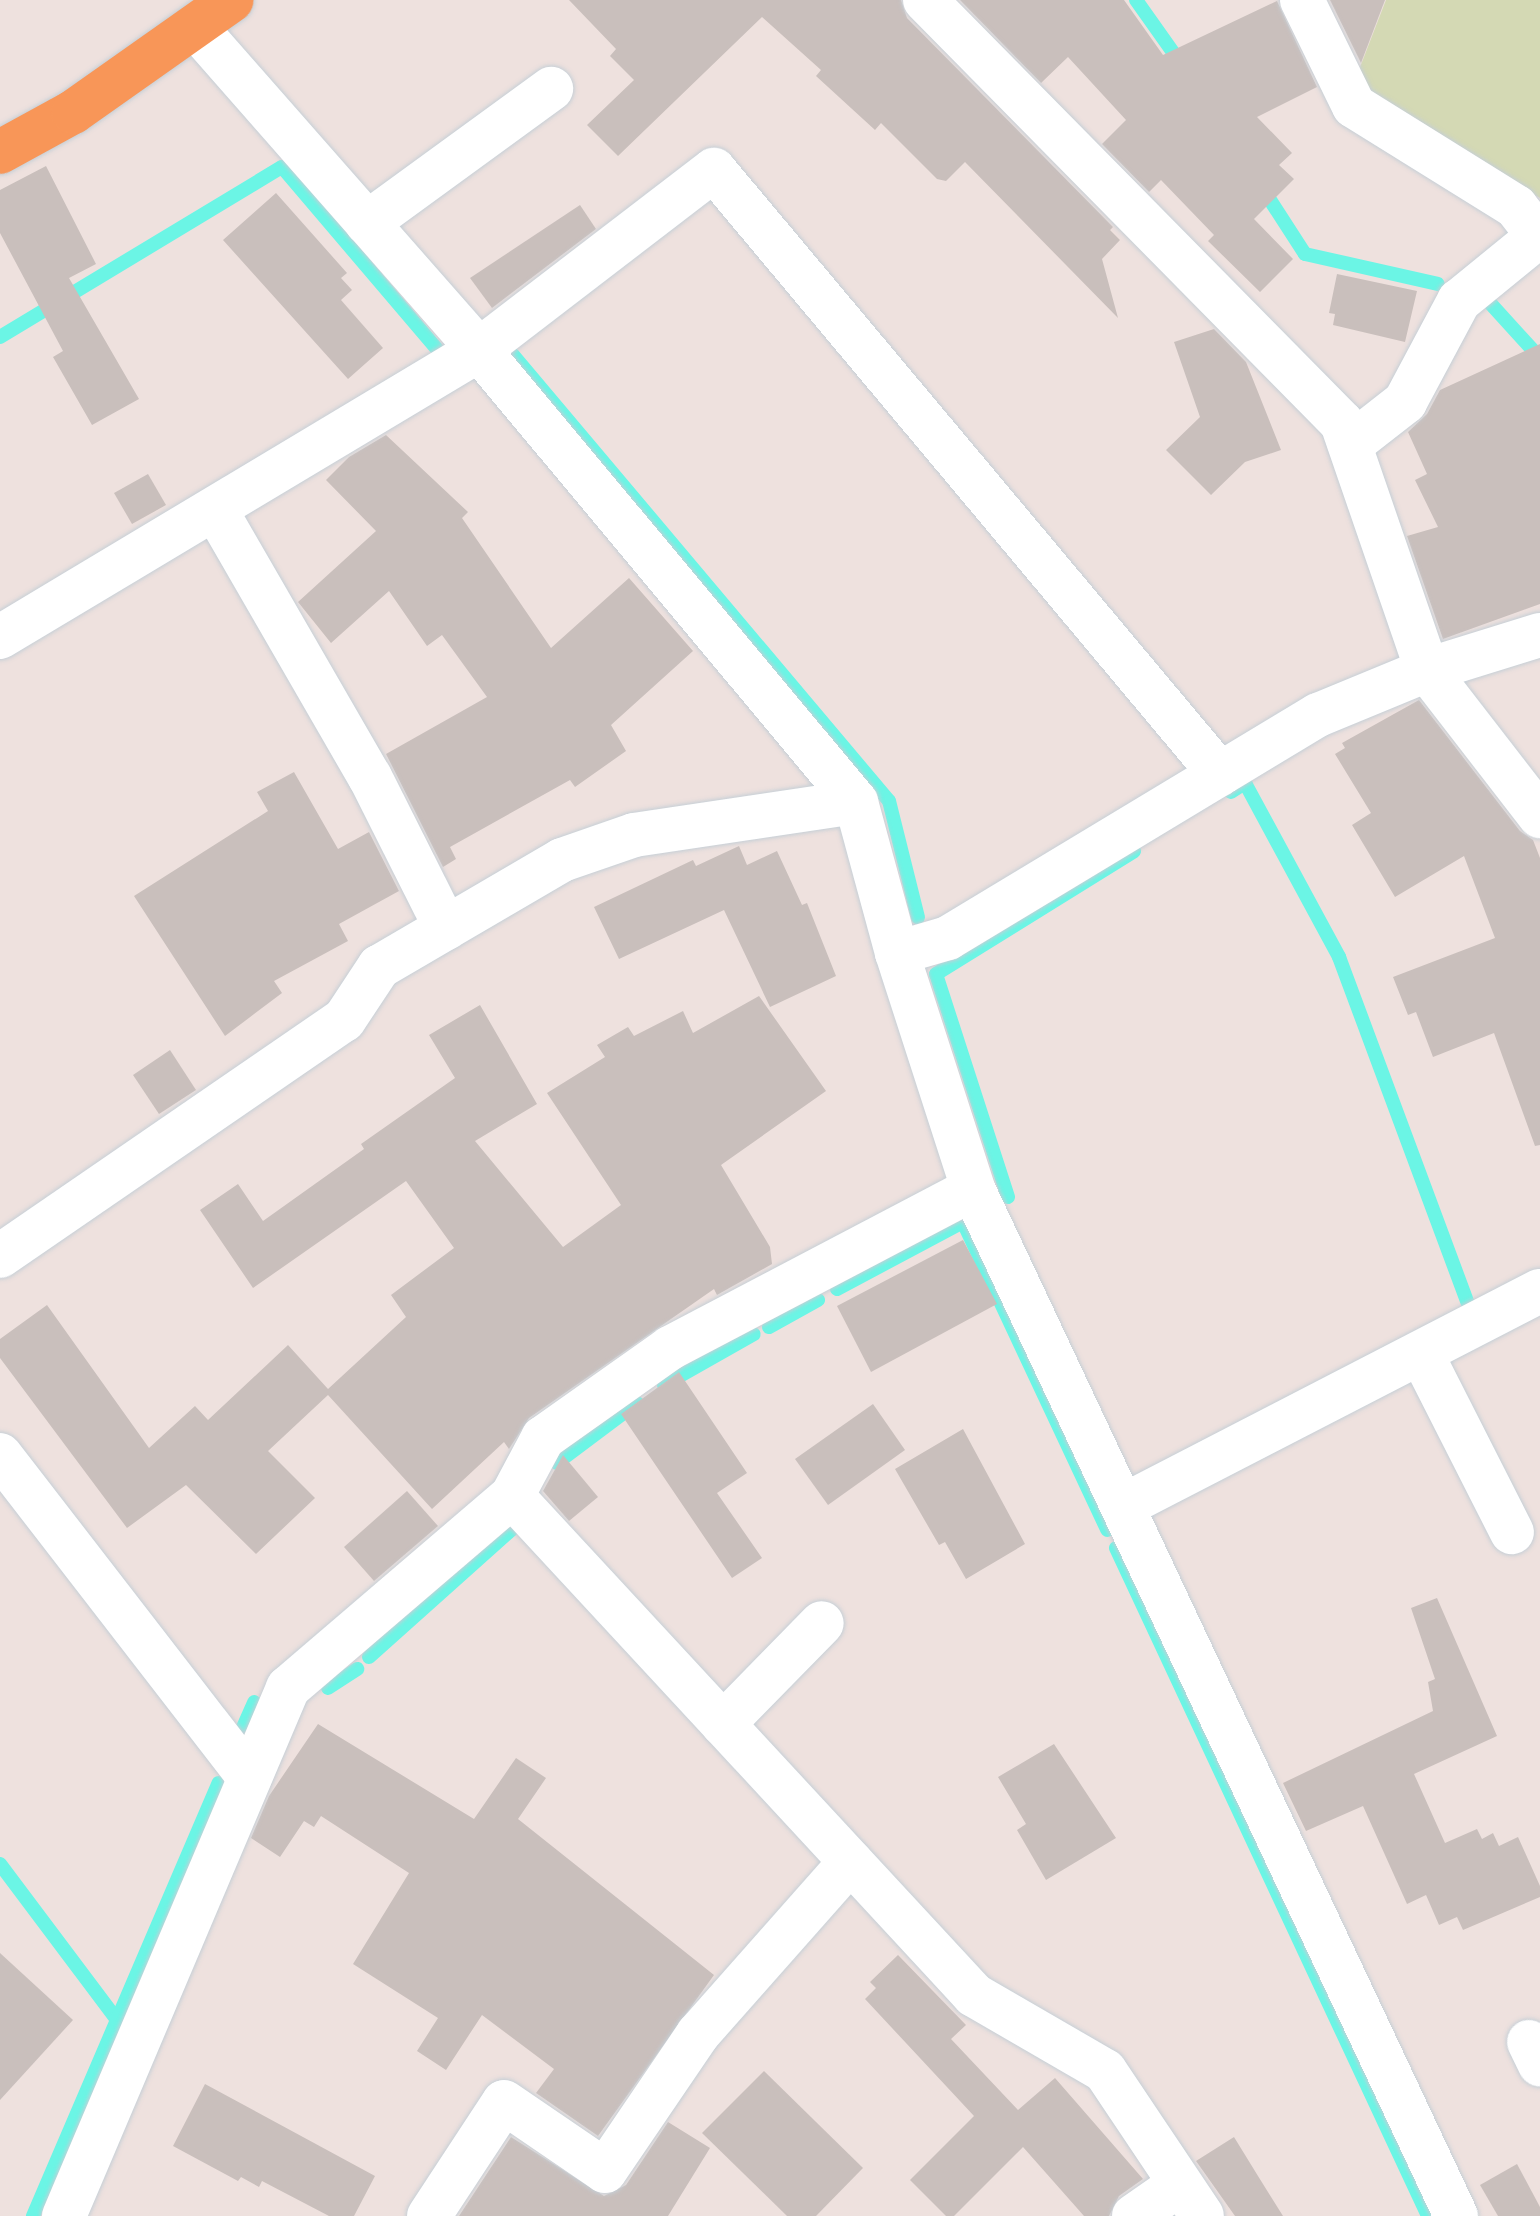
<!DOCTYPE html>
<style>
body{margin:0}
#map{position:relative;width:1540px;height:2216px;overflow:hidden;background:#eee1de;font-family:"DM Sans",sans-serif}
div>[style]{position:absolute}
.cemetery>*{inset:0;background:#d4d9b4}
.stream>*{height:14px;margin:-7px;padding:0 7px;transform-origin:7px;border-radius:7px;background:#6bf5e5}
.building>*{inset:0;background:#c9bfbc}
.roads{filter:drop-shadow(0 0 2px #c6cfd6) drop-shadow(0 0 2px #c6cfd6)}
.minor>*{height:44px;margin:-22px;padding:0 22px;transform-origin:22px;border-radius:22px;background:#fff}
.major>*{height:44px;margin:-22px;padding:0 22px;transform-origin:22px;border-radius:22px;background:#f89658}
span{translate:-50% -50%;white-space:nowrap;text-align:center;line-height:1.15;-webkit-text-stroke:6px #fff;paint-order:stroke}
</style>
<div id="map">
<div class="cemetery">
<div style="clip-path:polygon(1386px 0,1540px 0,1540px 198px,1364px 90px,1357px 75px)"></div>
</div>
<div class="stream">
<div style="left:1136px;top:0;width:80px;rotate:54.7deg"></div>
<div style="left:1261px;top:186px;width:81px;rotate:57.1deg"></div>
<div style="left:1305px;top:254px;width:136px;rotate:12.7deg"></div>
<div style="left:1490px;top:303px;width:74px;rotate:47.7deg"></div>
<div style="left:0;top:337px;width:329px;rotate:-31.1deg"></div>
<div style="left:282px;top:167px;width:238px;rotate:49.6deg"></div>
<div style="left:513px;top:355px;width:583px;rotate:49.87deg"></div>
<div style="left:889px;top:801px;width:120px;rotate:76deg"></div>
<div style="left:1231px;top:792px;width:17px;rotate:-33deg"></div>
<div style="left:1245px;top:783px;width:198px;rotate:61.6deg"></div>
<div style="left:1339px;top:957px;width:369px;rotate:69.6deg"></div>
<div style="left:1008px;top:1197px;width:234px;rotate:-107.9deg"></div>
<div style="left:936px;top:974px;width:233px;rotate:-31.8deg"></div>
<div style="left:837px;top:1289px;width:143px;rotate:-28deg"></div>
<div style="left:963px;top:1222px;width:340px;rotate:64.9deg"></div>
<div style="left:769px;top:1327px;width:56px;rotate:-28.9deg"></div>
<div style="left:664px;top:1385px;width:103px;rotate:-29.5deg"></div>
<div style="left:557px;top:1463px;width:100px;rotate:-36.9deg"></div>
<div style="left:1116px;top:1548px;width:737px;rotate:64.96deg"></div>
<div style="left:369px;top:1657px;width:191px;rotate:-41.8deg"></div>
<div style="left:328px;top:1688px;width:35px;rotate:-33deg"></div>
<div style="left:240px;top:1734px;width:35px;rotate:-66deg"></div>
<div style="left:0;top:1864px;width:195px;rotate:53.1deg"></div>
<div style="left:33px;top:2216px;width:471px;rotate:-66.8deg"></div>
</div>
<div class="building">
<div style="clip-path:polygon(569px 0,901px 0,907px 18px,1113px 227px,1110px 230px,1120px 240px,1102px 259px,1118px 318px,965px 162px,946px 181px,937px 179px,881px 123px,875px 130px,816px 76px,821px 70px,762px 17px,618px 156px,587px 125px,634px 80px,610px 56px,616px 49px)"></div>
<div style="clip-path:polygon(960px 0,1124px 0,1163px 55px,1277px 1px,1317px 87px,1257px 117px,1292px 153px,1279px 165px,1294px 179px,1254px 219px,1293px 259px,1260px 292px,1208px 241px,1214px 235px,1161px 180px,1149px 192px,1102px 144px,1126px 120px,1068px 57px,1041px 83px)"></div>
<div style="clip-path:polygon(1330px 0,1385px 0,1361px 63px)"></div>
<div style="clip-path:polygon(46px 166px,96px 264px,69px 278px,139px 399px,92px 425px,53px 357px,63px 351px,0 233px,0 190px)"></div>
<div style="clip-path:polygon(276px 193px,347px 273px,341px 278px,352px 290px,341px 300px,383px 348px,348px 379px,223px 240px)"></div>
<div style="clip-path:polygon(580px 205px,596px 229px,492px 308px,470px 278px)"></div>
<div style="clip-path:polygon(1337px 274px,1417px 291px,1405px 342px,1333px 325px,1335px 314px,1329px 313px)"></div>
<div style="clip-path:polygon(1214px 329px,1246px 362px,1281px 450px,1245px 462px,1211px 495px,1166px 450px,1200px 417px,1174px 342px)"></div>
<div style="clip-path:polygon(1540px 344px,1540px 604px,1443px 639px,1407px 536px,1438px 527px,1415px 480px,1427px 474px,1408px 432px,1427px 414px,1440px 390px)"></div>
<div style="clip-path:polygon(386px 435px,468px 512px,462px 518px,551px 648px,629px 578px,693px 651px,611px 725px,626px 751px,575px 787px,570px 780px,450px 847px,456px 859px,443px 867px,386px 754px,487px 697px,442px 635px,427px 646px,389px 591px,331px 643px,298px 602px,376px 531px,326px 480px,349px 457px)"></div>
<div style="clip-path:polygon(148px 474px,166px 505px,132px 524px,114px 493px)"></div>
<div style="clip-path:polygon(1419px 700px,1520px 831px,1533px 840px,1540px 858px,1540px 1145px,1535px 1146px,1494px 1033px,1433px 1057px,1416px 1012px,1408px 1015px,1393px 977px,1495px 938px,1464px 856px,1395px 897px,1352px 825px,1371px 813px,1335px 754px,1345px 748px,1342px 743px)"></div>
<div style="clip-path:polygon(294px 772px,338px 849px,369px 832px,399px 891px,339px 924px,348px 941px,274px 981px,282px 993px,225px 1036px,134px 896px,268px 811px,257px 792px)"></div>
<div style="clip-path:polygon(739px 846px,747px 865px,777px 851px,802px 905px,807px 903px,836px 976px,770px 1007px,724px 910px,619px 959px,594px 907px,693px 860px,696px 866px)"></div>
<div style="clip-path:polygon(759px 996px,826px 1091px,721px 1165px,770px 1247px,772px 1264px,717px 1295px,714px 1289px,529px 1418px,509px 1449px,504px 1442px,432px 1509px,328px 1395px,268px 1451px,315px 1498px,256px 1554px,186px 1485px,127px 1528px,0 1358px,0 1339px,47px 1305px,149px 1448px,195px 1406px,208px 1420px,288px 1345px,328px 1389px,406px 1317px,391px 1295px,454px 1248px,406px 1181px,253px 1288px,200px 1210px,238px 1184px,263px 1221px,364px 1149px,361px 1144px,455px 1078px,429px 1035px,480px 1005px,537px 1104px,475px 1141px,563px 1247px,621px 1205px,547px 1093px,605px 1057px,597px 1045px,628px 1027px,634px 1036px,683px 1011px,693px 1033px)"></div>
<div style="clip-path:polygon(170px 1050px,196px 1090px,159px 1114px,133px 1075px)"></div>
<div style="clip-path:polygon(963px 1240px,997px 1304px,871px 1372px,837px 1306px)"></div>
<div style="clip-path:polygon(679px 1372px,747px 1473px,717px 1493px,762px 1558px,732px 1578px,621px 1414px)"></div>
<div style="clip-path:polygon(873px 1404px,905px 1450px,828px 1505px,795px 1459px)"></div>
<div style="clip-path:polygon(963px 1429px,1025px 1544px,966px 1579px,945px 1542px,939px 1545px,895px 1469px)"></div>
<div style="clip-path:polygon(563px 1455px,598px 1497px,569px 1521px,543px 1491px)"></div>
<div style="clip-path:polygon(407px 1491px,438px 1526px,374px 1581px,344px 1547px)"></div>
<div style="clip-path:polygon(1437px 1598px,1497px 1736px,1414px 1774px,1445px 1843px,1477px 1829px,1482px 1839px,1493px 1833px,1499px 1846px,1518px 1837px,1540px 1886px,1540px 1897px,1463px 1930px,1457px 1917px,1439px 1925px,1426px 1895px,1407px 1904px,1363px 1806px,1306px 1831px,1283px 1783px,1433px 1711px,1428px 1682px,1435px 1679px,1411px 1608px)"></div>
<div style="clip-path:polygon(318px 1724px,474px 1819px,516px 1758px,546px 1778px,518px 1819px,714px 1975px,598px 2136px,536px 2093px,554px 2069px,482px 2015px,446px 2070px,417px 2051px,438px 2018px,353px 1964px,409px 1873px,321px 1816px,314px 1827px,304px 1821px,280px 1857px,251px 1838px,269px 1796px)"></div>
<div style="clip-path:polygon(1054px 1744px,1116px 1838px,1046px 1880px,1017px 1830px,1026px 1824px,998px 1777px)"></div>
<div style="clip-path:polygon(0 1953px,73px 2020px,0 2100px)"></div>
<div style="clip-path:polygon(898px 1955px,966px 2025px,951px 2039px,1018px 2110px,1055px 2078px,1143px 2179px,1119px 2196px,1109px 2216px,1084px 2216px,1023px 2147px,954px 2216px,946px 2216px,910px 2180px,974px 2116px,865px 1999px,876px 1988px,870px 1982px)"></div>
<div style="clip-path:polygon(764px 2071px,863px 2168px,816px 2216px,787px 2216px,702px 2133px)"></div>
<div style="clip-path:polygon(205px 2084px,375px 2176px,354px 2216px,329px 2216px,262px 2181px,259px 2187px,241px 2177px,238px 2181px,173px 2146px)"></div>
<div style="clip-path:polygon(668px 2122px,710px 2148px,668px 2216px,459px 2216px,511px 2137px,604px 2196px,626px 2185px)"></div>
<div style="clip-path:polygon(1234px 2137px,1258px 2176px,1283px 2216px,1235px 2216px,1196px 2161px)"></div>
<div style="clip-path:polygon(1517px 2164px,1540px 2207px,1540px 2216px,1498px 2216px,1480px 2185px)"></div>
</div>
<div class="roads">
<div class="minor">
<div style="left:925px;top:0;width:594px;rotate:45.41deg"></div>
<div style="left:1342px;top:423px;width:261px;rotate:71deg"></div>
<div style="left:1427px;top:670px;width:185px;rotate:52.3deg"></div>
<div style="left:1302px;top:0;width:118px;rotate:63.9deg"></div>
<div style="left:1354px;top:106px;width:191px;rotate:31.9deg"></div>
<div style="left:1516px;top:207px;width:37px;rotate:52deg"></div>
<div style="left:197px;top:29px;width:427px;rotate:48.7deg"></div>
<div style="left:479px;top:350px;width:589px;rotate:50.17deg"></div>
<div style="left:856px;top:802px;width:156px;rotate:74.8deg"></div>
<div style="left:897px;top:953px;width:248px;rotate:72.1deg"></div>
<div style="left:973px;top:1189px;width:1135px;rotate:64.81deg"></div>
<div style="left:367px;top:223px;width:228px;rotate:-36.1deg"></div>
<div style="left:1350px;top:445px;width:70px;rotate:-38deg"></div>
<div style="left:1405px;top:402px;width:115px;rotate:-61.9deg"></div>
<div style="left:1459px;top:301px;width:104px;rotate:-39.2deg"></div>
<div style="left:215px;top:509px;width:310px;rotate:60deg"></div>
<div style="left:370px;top:777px;width:169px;rotate:63.3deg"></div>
<div style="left:0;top:637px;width:558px;rotate:-30.93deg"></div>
<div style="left:479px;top:350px;width:296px;rotate:-37.5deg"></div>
<div style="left:714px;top:170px;width:788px;rotate:50.05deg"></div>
<div style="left:897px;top:953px;width:53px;rotate:-16.4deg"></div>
<div style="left:948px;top:938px;width:432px;rotate:-31.1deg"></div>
<div style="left:1318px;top:715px;width:118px;rotate:-22.4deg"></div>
<div style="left:1427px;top:670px;width:118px;rotate:-17.2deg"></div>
<div style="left:0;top:1256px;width:417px;rotate:-34.5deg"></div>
<div style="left:344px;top:1020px;width:64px;rotate:-56.6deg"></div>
<div style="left:379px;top:967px;width:212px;rotate:-30.3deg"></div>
<div style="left:562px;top:860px;width:76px;rotate:-19.1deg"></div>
<div style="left:634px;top:835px;width:224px;rotate:-8.5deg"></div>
<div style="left:1421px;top:1353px;width:201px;rotate:63.1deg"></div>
<div style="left:0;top:1455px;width:408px;rotate:52.3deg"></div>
<div style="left:512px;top:1496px;width:680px;rotate:47.2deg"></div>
<div style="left:974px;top:1995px;width:151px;rotate:30.1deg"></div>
<div style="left:1105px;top:2071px;width:174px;rotate:56.2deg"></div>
<div style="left:1123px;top:1506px;width:469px;rotate:-27.3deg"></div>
<div style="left:723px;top:1724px;width:141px;rotate:-45.6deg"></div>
<div style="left:1529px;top:2042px;width:25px;rotate:64deg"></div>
<div style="left:64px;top:2216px;width:574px;rotate:-67.01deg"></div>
<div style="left:288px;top:1688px;width:295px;rotate:-40.6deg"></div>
<div style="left:512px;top:1496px;width:66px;rotate:-61.9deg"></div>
<div style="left:543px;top:1438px;width:156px;rotate:-35.3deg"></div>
<div style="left:670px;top:1348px;width:342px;rotate:-27.7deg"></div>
<div style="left:429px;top:2216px;width:136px;rotate:-56.7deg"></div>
<div style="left:504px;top:2102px;width:122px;rotate:34.3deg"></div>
<div style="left:605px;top:2171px;width:166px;rotate:-55.8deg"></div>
<div style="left:698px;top:2034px;width:230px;rotate:-48.5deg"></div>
<div style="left:1134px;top:2216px;width:56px;rotate:-34.8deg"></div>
</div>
<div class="major">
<div style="left:0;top:152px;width:83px;rotate:-28.7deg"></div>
<div style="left:73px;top:112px;width:194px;rotate:-35.2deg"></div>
</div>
</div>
</div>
